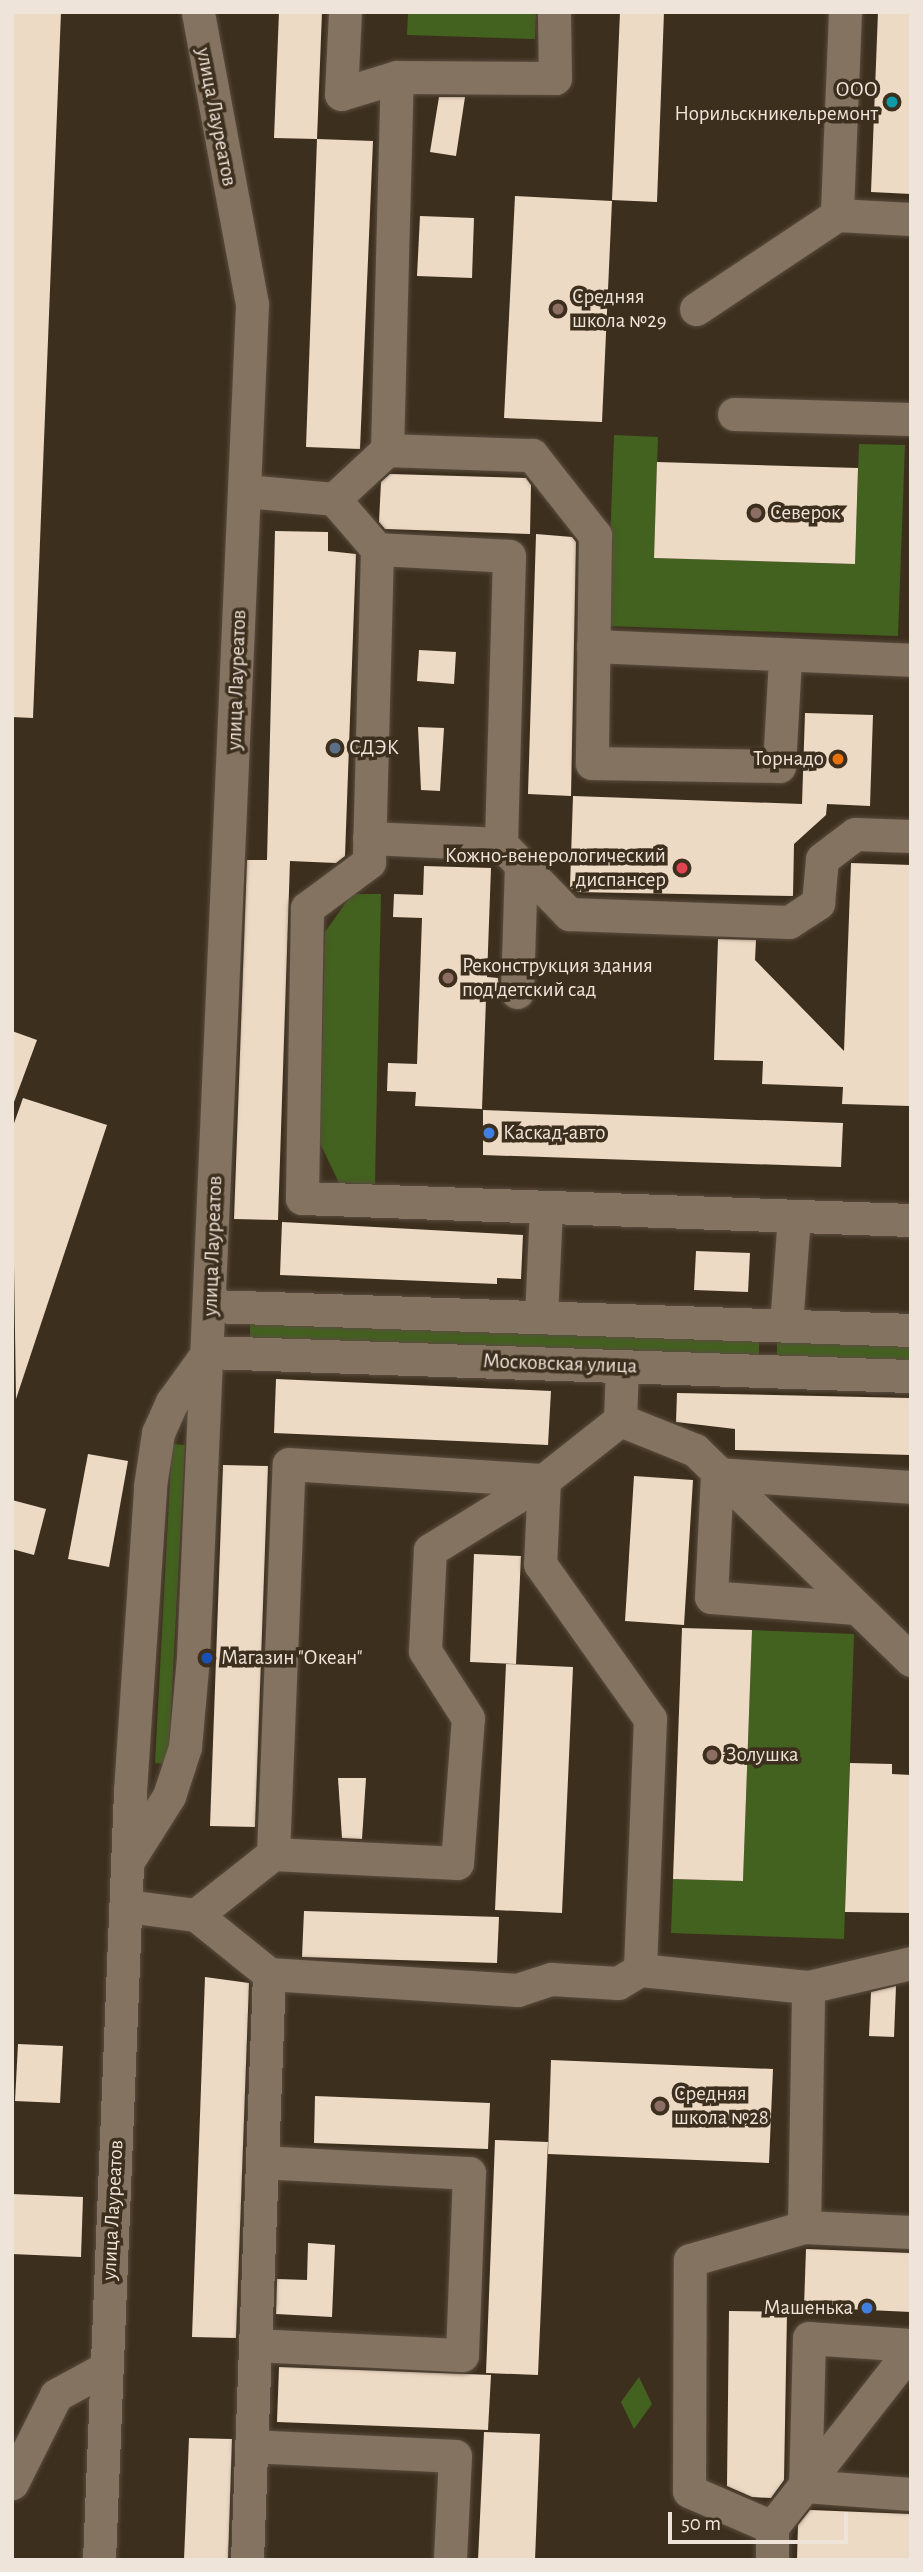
<!DOCTYPE html>
<meta charset="utf-8">
<style>
body{margin:0}
#map{position:relative;width:923px;height:2572px;overflow:hidden;background:#3d2f1e;font-family:"Alegreya Sans",sans-serif}
div>[style]{position:absolute}
.green>*{inset:0;background:#43611f}
.building>*{inset:0;background:#eddac5}
.roads{filter:drop-shadow(0 0 2px #594c3e) drop-shadow(0 0 2px #594c3e)}
.minor>*{height:33px;margin:-16.5px;padding:0 16.5px;transform-origin:16.5px;border-radius:16.5px;background:#837360}
.dots>*{width:19px;height:19px;translate:-50% -50%;box-sizing:border-box;border:4px solid #3d2f1e;border-radius:50%}
span{translate:-50% -50%;white-space:nowrap;text-align:center;line-height:1.15;-webkit-text-stroke:7px #3d2f1e;paint-order:stroke}
.poi-label{font-size:21px;color:#eee4da}
.right{translate:-100% -50%;text-align:right}
.left{translate:0 -50%;text-align:left}
.street-label{font-size:21px;color:#eee4da}
.frame{position:absolute;inset:0;border:14px solid #eee4da;pointer-events:none}
.scale{position:absolute;left:668px;top:2512px;width:180px;height:32px;box-sizing:border-box;border:4px solid #eee4da;border-top:0;padding-left:9px;font-size:21px;line-height:24px;white-space:nowrap;color:#eee4da;-webkit-text-stroke:5px #3d2f1e;paint-order:stroke}
</style>
<div id="map">
<div class="green">
<div style="clip-path:polygon(408px 12px,536px 12px,535px 39px,407px 35px)"></div>
<div style="clip-path:polygon(614px 435px,658px 437px,654px 558px,855px 564px,859px 444px,905px 445px,898px 636px,607px 626px)"></div>
<div style="clip-path:polygon(352px 894px,381px 894px,375px 1184px,339px 1183px,320px 1143px,325px 932px)"></div>
<div style="clip-path:polygon(250px 1324px,759px 1333px,759px 1359px,250px 1339px)"></div>
<div style="clip-path:polygon(777px 1334px,911px 1338px,911px 1363px,777px 1359px)"></div>
<div style="clip-path:polygon(172px 1444px,185px 1445px,168px 1764px,155px 1763px)"></div>
<div style="clip-path:polygon(752px 1630px,854px 1634px,844px 1939px,671px 1933px,673px 1879px,743px 1881px)"></div>
<div style="clip-path:polygon(639px 2377px,652px 2404px,634px 2429px,621px 2402px)"></div>
</div>
<div class="building">
<div style="clip-path:polygon(12px 12px,61px 12px,33px 718px,12px 717px)"></div>
<div style="clip-path:polygon(279px 12px,322px 12px,317px 139px,274px 138px)"></div>
<div style="clip-path:polygon(620px 12px,664px 12px,657px 202px,612px 200px)"></div>
<div style="clip-path:polygon(878px 12px,911px 12px,911px 194px,871px 192px)"></div>
<div style="clip-path:polygon(439px 97px,465px 97px,456px 156px,430px 152px)"></div>
<div style="clip-path:polygon(317px 139px,373px 141px,360px 449px,306px 447px)"></div>
<div style="clip-path:polygon(515px 196px,612px 201px,602px 422px,504px 418px)"></div>
<div style="clip-path:polygon(420px 216px,474px 218px,472px 278px,417px 276px)"></div>
<div style="clip-path:polygon(657px 462px,858px 468px,855px 564px,654px 558px)"></div>
<div style="clip-path:polygon(390px 474px,526px 478px,531px 485px,530px 534px,385px 529px,379px 522px,381px 482px)"></div>
<div style="clip-path:polygon(275px 531px,328px 532px,328px 551px,356px 554px,345px 856px,336px 863px,290px 861px,278px 1220px,234px 1219px,247px 860px,267px 860px)"></div>
<div style="clip-path:polygon(536px 534px,572px 537px,576px 542px,571px 796px,528px 794px)"></div>
<div style="clip-path:polygon(419px 650px,456px 652px,454px 684px,417px 681px)"></div>
<div style="clip-path:polygon(805px 713px,873px 715px,870px 806px,827px 804px,826px 815px,794px 844px,793px 896px,575px 892px,570px 887px,573px 796px,802px 804px)"></div>
<div style="clip-path:polygon(418px 727px,444px 728px,440px 791px,421px 790px)"></div>
<div style="clip-path:polygon(851px 863px,911px 865px,910px 1106px,842px 1104px,843px 1087px,762px 1084px,763px 1061px,714px 1060px,718px 939px,756px 940px,755px 960px,844px 1051px)"></div>
<div style="clip-path:polygon(424px 866px,491px 868px,487px 977px,498px 978px,500px 999px,486px 999px,482px 1109px,415px 1106px,416px 1092px,387px 1091px,388px 1063px,417px 1064px,422px 918px,393px 917px,394px 894px,423px 895px)"></div>
<div style="clip-path:polygon(12px 1031px,37px 1040px,14px 1102px,12px 1102px)"></div>
<div style="clip-path:polygon(23px 1098px,107px 1125px,16px 1399px,12px 1129px)"></div>
<div style="clip-path:polygon(483px 1110px,843px 1123px,841px 1167px,483px 1155px)"></div>
<div style="clip-path:polygon(282px 1222px,523px 1235px,521px 1279px,497px 1278px,497px 1284px,280px 1275px)"></div>
<div style="clip-path:polygon(696px 1251px,750px 1253px,748px 1292px,694px 1290px)"></div>
<div style="clip-path:polygon(276px 1379px,551px 1391px,548px 1445px,274px 1433px)"></div>
<div style="clip-path:polygon(677px 1393px,911px 1398px,911px 1455px,735px 1450px,735px 1429px,676px 1422px)"></div>
<div style="clip-path:polygon(88px 1454px,128px 1461px,109px 1567px,68px 1559px)"></div>
<div style="clip-path:polygon(223px 1465px,268px 1466px,255px 1827px,210px 1826px)"></div>
<div style="clip-path:polygon(634px 1476px,693px 1480px,684px 1625px,625px 1621px)"></div>
<div style="clip-path:polygon(12px 1500px,46px 1509px,34px 1555px,12px 1549px)"></div>
<div style="clip-path:polygon(474px 1554px,521px 1556px,516px 1664px,470px 1662px)"></div>
<div style="clip-path:polygon(682px 1628px,752px 1630px,743px 1881px,673px 1879px)"></div>
<div style="clip-path:polygon(506px 1664px,573px 1667px,562px 1913px,495px 1910px)"></div>
<div style="clip-path:polygon(850px 1763px,892px 1764px,892px 1774px,911px 1775px,911px 1913px,845px 1912px)"></div>
<div style="clip-path:polygon(338px 1778px,366px 1778px,362px 1839px,342px 1838px)"></div>
<div style="clip-path:polygon(304px 1911px,499px 1917px,497px 1963px,302px 1957px)"></div>
<div style="clip-path:polygon(205px 1977px,249px 1983px,236px 2338px,192px 2337px)"></div>
<div style="clip-path:polygon(896px 1986px,894px 2037px,869px 2036px,871px 1992px)"></div>
<div style="clip-path:polygon(18px 2044px,63px 2046px,60px 2103px,15px 2101px)"></div>
<div style="clip-path:polygon(551px 2060px,773px 2069px,769px 2163px,548px 2154px)"></div>
<div style="clip-path:polygon(315px 2096px,490px 2103px,488px 2149px,314px 2143px)"></div>
<div style="clip-path:polygon(495px 2140px,548px 2142px,538px 2375px,486px 2373px)"></div>
<div style="clip-path:polygon(12px 2194px,83px 2197px,81px 2257px,12px 2254px)"></div>
<div style="clip-path:polygon(308px 2243px,335px 2245px,332px 2317px,276px 2314px,277px 2279px,307px 2280px)"></div>
<div style="clip-path:polygon(806px 2249px,911px 2253px,911px 2312px,804px 2307px)"></div>
<div style="clip-path:polygon(729px 2311px,787px 2312px,784px 2480px,771px 2498px,752px 2497px,727px 2486px)"></div>
<div style="clip-path:polygon(279px 2367px,491px 2375px,488px 2430px,277px 2422px)"></div>
<div style="clip-path:polygon(484px 2432px,540px 2434px,535px 2560px,478px 2560px)"></div>
<div style="clip-path:polygon(189px 2438px,232px 2439px,228px 2560px,184px 2560px)"></div>
<div style="clip-path:polygon(810px 2510px,911px 2514px,911px 2560px,797px 2560px,798px 2525px)"></div>
</div>
<div class="roads">
<div class="minor">
<div style="left:345px;top:12px;width:82px;rotate:92.8deg"></div>
<div style="left:341px;top:94px;width:59px;rotate:-16.9deg"></div>
<div style="left:397px;top:77px;width:158px;rotate:0.4deg"></div>
<div style="left:555px;top:78px;width:66px;rotate:-90.9deg"></div>
<div style="left:845px;top:12px;width:203px;rotate:92.3deg"></div>
<div style="left:837px;top:215px;width:74px;rotate:3.1deg"></div>
<div style="left:696px;top:309px;width:169px;rotate:-33.7deg"></div>
<div style="left:734px;top:414px;width:177px;rotate:1.6deg"></div>
<div style="left:387px;top:450px;width:373px;rotate:-88.5deg"></div>
<div style="left:245px;top:491px;width:89px;rotate:5.1deg"></div>
<div style="left:334px;top:499px;width:66px;rotate:49.3deg"></div>
<div style="left:377px;top:549px;width:313px;rotate:91.5deg"></div>
<div style="left:369px;top:862px;width:77px;rotate:143.4deg"></div>
<div style="left:307px;top:908px;width:290px;rotate:91deg"></div>
<div style="left:302px;top:1198px;width:609px;rotate:2.07deg"></div>
<div style="left:334px;top:499px;width:72px;rotate:-42.8deg"></div>
<div style="left:387px;top:450px;width:145px;rotate:2deg"></div>
<div style="left:532px;top:455px;width:102px;rotate:51.8deg"></div>
<div style="left:595px;top:535px;width:228px;rotate:90.8deg"></div>
<div style="left:592px;top:763px;width:187px;rotate:0.9deg"></div>
<div style="left:779px;top:766px;width:109px;rotate:-86.8deg"></div>
<div style="left:377px;top:549px;width:132px;rotate:3deg"></div>
<div style="left:509px;top:556px;width:288px;rotate:91.6deg"></div>
<div style="left:593px;top:646px;width:318px;rotate:2.5deg"></div>
<div style="left:369px;top:838px;width:132px;rotate:2.6deg"></div>
<div style="left:501px;top:844px;width:98px;rotate:45.8deg"></div>
<div style="left:569px;top:914px;width:220px;rotate:2.1deg"></div>
<div style="left:789px;top:922px;width:35px;rotate:-33deg"></div>
<div style="left:818px;top:903px;width:44px;rotate:-84.8deg"></div>
<div style="left:822px;top:859px;width:41px;rotate:-37.1deg"></div>
<div style="left:855px;top:834px;width:56px;rotate:2deg"></div>
<div style="left:517px;top:992px;width:127px;rotate:-88.2deg"></div>
<div style="left:211px;top:1306px;width:700px;rotate:1.96deg"></div>
<div style="left:541px;top:1317px;width:110px;rotate:-87.4deg"></div>
<div style="left:786px;top:1325px;width:109px;rotate:-85.8deg"></div>
<div style="left:208px;top:1352px;width:703px;rotate:1.96deg"></div>
<div style="left:622px;top:1366px;width:54px;rotate:92.1deg"></div>
<div style="left:620px;top:1420px;width:81px;rotate:21.8deg"></div>
<div style="left:695px;top:1450px;width:301px;rotate:44.2deg"></div>
<div style="left:620px;top:1420px;width:97px;rotate:141.7deg"></div>
<div style="left:544px;top:1480px;width:84px;rotate:92.7deg"></div>
<div style="left:540px;top:1564px;width:190px;rotate:54.6deg"></div>
<div style="left:650px;top:1719px;width:251px;rotate:92.3deg"></div>
<div style="left:640px;top:1970px;width:169px;rotate:5.8deg"></div>
<div style="left:856px;top:1608px;width:145px;rotate:-175.7deg"></div>
<div style="left:711px;top:1597px;width:123px;rotate:-87.2deg"></div>
<div style="left:717px;top:1474px;width:194px;rotate:3.8deg"></div>
<div style="left:273px;top:1854px;width:390px;rotate:-87.7deg"></div>
<div style="left:289px;top:1464px;width:256px;rotate:3.6deg"></div>
<div style="left:128px;top:1861px;width:77px;rotate:-57.8deg"></div>
<div style="left:169px;top:1796px;width:52px;rotate:-71.9deg"></div>
<div style="left:185px;top:1747px;width:90px;rotate:-84.9deg"></div>
<div style="left:193px;top:1657px;width:1354px;rotate:-87.5deg"></div>
<div style="left:252px;top:304px;width:297px;rotate:-100.5deg"></div>
<div style="left:127px;top:1906px;width:70px;rotate:7.4deg"></div>
<div style="left:196px;top:1915px;width:94px;rotate:38.9deg"></div>
<div style="left:269px;top:1974px;width:249px;rotate:3.7deg"></div>
<div style="left:517px;top:1990px;width:36px;rotate:-18deg"></div>
<div style="left:551px;top:1979px;width:67px;rotate:3.4deg"></div>
<div style="left:618px;top:1983px;width:26px;rotate:-31deg"></div>
<div style="left:196px;top:1915px;width:98px;rotate:-38.4deg"></div>
<div style="left:273px;top:1854px;width:184px;rotate:2.8deg"></div>
<div style="left:457px;top:1863px;width:145px;rotate:-85.7deg"></div>
<div style="left:468px;top:1718px;width:80px;rotate:-122.7deg"></div>
<div style="left:425px;top:1651px;width:101px;rotate:-87.2deg"></div>
<div style="left:430px;top:1550px;width:134px;rotate:-31.6deg"></div>
<div style="left:804px;top:2227px;width:240px;rotate:-89deg"></div>
<div style="left:808px;top:1987px;width:106px;rotate:-13.1deg"></div>
<div style="left:255px;top:2345px;width:207px;rotate:2.8deg"></div>
<div style="left:462px;top:2355px;width:182px;rotate:-87.8deg"></div>
<div style="left:469px;top:2173px;width:207px;rotate:-177deg"></div>
<div style="left:911px;top:2345px;width:102px;rotate:-176.1deg"></div>
<div style="left:809px;top:2338px;width:148px;rotate:91.5deg"></div>
<div style="left:805px;top:2486px;width:106px;rotate:4.3deg"></div>
<div style="left:251px;top:2446px;width:204px;rotate:2.8deg"></div>
<div style="left:455px;top:2456px;width:104px;rotate:92.8deg"></div>
<div style="left:12px;top:2483px;width:98px;rotate:-63.4deg"></div>
<div style="left:56px;top:2395px;width:55px;rotate:-28.4deg"></div>
<div style="left:772px;top:2527px;width:90px;rotate:-156.6deg"></div>
<div style="left:689px;top:2491px;width:231px;rotate:-89.8deg"></div>
<div style="left:690px;top:2260px;width:119px;rotate:-16.1deg"></div>
<div style="left:804px;top:2227px;width:107px;rotate:2.7deg"></div>
<div style="left:99px;top:2560px;width:770px;rotate:-87.69deg"></div>
<div style="left:130px;top:1791px;width:306px;rotate:-86.2deg"></div>
<div style="left:150px;top:1486px;width:54px;rotate:-81.4deg"></div>
<div style="left:158px;top:1433px;width:34px;rotate:-66deg"></div>
<div style="left:172px;top:1402px;width:62px;rotate:-54.2deg"></div>
<div style="left:247px;top:2560px;width:586px;rotate:-87.85deg"></div>
<div style="left:772px;top:2560px;width:33px;rotate:-90deg"></div>
<div style="left:772px;top:2527px;width:225px;rotate:-51.9deg"></div>
</div>
</div>
<div class="dots">
<div style="left:892px;top:102px;background:#0f9aa8"></div>
<div style="left:558px;top:309px;background:#8d6e63"></div>
<div style="left:756px;top:513px;background:#8d6e63"></div>
<div style="left:335px;top:748px;background:#5c6f8a"></div>
<div style="left:838px;top:759px;background:#e8710a"></div>
<div style="left:682px;top:868px;background:#e0444e"></div>
<div style="left:448px;top:978px;background:#8d6e63"></div>
<div style="left:489px;top:1133px;background:#3f7fe0"></div>
<div style="left:207px;top:1658px;background:#1a4fb4"></div>
<div style="left:712px;top:1755px;background:#8d6e63"></div>
<div style="left:660px;top:2106px;background:#8d6e63"></div>
<div style="left:867px;top:2308px;background:#3f7fe0"></div>
</div>
<div class="poi-label">
<span class="right" style="left:878px;top:102px">ООО<br>Норильскникельремонт</span>
<span class="left" style="left:572px;top:309px">Средняя<br>школа №29</span>
<span class="left" style="left:770px;top:513px">Северок</span>
<span class="left" style="left:349px;top:748px">СДЭК</span>
<span class="right" style="left:824px;top:759px">Торнадо</span>
<span class="right" style="left:666px;top:868px">Кожно-венерологический<br>диспансер</span>
<span class="left" style="left:462px;top:978px">Реконструкция здания<br>под детский сад</span>
<span class="left" style="left:503px;top:1133px">Каскад-авто</span>
<span class="left" style="left:221px;top:1658px">Магазин "Океан"</span>
<span class="left" style="left:726px;top:1755px">Золушка</span>
<span class="left" style="left:674px;top:2106px">Средняя<br>школа №28</span>
<span class="right" style="left:853px;top:2308px">Машенька</span>
</div>
<div class="street-label">
<span style="left:216px;top:117px;rotate:79deg">улица Лауреатов</span>
<span style="left:237px;top:680px;rotate:-88deg">улица Лауреатов</span>
<span style="left:213px;top:1246px;rotate:-88deg">улица Лауреатов</span>
<span style="left:560px;top:1364px;rotate:2deg">Московская улица</span>
<span style="left:113px;top:2210px;rotate:-87deg">улица Лауреатов</span>
</div>
<div class="frame"></div>
<div class="scale">50 m</div>
</div>
